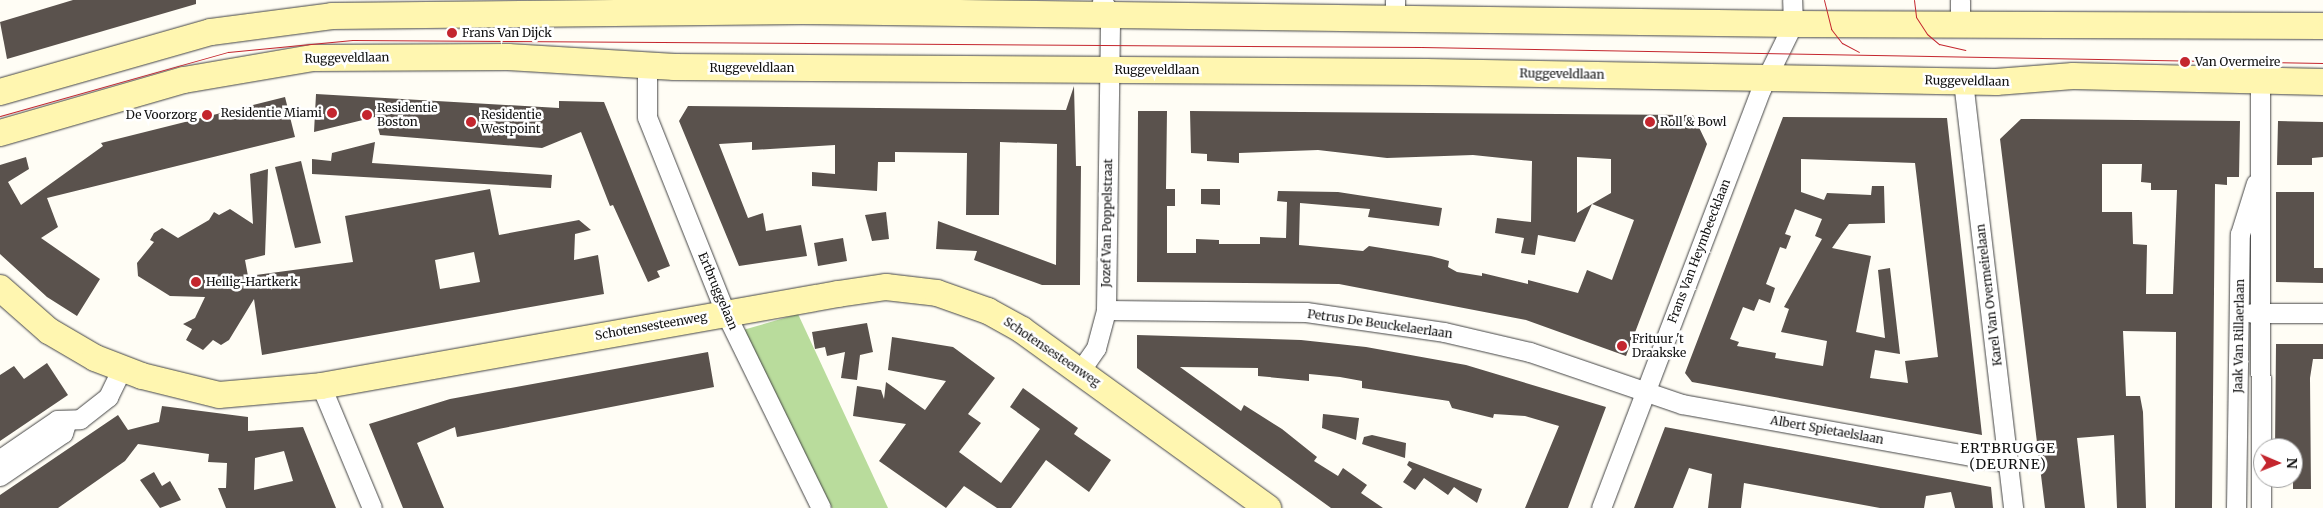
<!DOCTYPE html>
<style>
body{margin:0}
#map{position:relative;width:2323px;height:508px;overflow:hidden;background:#fffdf5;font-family:Merriweather,serif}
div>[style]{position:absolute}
.forest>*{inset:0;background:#b9dc9c}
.building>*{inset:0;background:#5a524d}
.roads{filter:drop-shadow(0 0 1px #444) drop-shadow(0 0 1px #444)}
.street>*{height:19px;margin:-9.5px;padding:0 9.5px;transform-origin:9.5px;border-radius:9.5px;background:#fff}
.secondary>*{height:26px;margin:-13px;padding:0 13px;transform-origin:13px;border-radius:13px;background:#fff6b0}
.tram>*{height:1px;margin:-0.5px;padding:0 0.5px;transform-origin:0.5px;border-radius:0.5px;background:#c4262e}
.dots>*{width:14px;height:14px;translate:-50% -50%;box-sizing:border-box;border:2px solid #fff;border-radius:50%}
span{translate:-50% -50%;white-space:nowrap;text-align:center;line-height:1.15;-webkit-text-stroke:5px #fff;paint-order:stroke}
.poi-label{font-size:12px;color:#111}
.left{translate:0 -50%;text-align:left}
.right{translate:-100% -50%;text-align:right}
.street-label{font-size:12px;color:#111}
.neighbourhood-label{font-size:14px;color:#111;letter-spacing:1px}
.north{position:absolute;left:2253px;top:438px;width:50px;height:50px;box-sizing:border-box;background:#fff;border:1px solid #a0a0a0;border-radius:50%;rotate:91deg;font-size:14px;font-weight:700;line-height:20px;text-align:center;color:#111}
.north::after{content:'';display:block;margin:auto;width:18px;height:22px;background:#c4262e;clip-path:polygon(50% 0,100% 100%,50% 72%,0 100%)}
</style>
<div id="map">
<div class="forest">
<div style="clip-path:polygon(798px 314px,888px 508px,832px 508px,743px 330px)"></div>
</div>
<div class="building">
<div style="clip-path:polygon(73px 0,196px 0,196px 4px,7px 59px,0 22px)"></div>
<div style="clip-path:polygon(1074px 86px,1076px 166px,1081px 166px,1080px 285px,1042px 285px,974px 260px,977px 251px,936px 249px,938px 221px,1056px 265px,1057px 144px,1000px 142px,999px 215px,966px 215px,967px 153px,895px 152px,895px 162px,878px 162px,877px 191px,812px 186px,812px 172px,835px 174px,835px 145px,752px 150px,752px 142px,719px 144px,748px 218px,763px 213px,766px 231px,801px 225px,807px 256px,739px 266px,679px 121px,688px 106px,1066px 110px)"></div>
<div style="clip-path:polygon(316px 94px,559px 108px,559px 101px,604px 102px,670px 266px,657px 271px,660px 277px,648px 282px,613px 205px,610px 206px,581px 132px,542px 148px,380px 135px,375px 117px,314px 132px)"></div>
<div style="clip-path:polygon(285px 97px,295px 137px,47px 198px,58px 227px,41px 238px,100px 279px,77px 316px,47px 297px,0 254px,0 165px,26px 157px,29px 169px,8px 182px,21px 205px,103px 146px,101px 143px)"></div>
<div style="clip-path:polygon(1138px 111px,1167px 111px,1166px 189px,1175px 189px,1175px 206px,1167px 206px,1167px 253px,1196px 253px,1196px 239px,1219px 240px,1219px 244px,1260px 244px,1260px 237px,1286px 238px,1287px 202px,1277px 201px,1278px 191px,1338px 192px,1442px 208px,1439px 226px,1368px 217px,1370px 209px,1300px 203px,1299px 245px,1363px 251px,1369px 246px,1431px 256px,1449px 261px,1448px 267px,1457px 272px,1482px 276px,1482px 273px,1528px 284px,1528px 280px,1578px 293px,1587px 270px,1612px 280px,1634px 220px,1592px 204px,1611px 193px,1611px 159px,1577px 157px,1577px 213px,1592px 204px,1575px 242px,1538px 235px,1535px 255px,1521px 253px,1524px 238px,1495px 233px,1497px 218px,1531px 222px,1532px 161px,1473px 155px,1387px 158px,1318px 150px,1239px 153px,1239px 163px,1207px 161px,1207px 154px,1191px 153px,1190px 111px,1693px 115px,1707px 144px,1626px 356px,1526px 320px,1339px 284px,1137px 282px)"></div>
<div style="clip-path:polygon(evenodd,1783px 117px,1947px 118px,1982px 435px,1692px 382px,1685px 373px,1783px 117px,1801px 159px,1915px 163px,1938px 357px,1905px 361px,1908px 383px,1870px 378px,1875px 350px,1900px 354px,1890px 268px,1878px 270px,1885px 338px,1856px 332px,1871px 256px,1832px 248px,1849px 224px,1885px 223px,1884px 186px,1872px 186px,1871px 195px,1827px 193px,1824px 200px,1801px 192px,1801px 159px,1783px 117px,1795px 209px,1822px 219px,1815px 236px,1822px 239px,1784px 307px,1789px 309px,1781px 332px,1827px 341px,1823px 366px,1775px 358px,1776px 353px,1737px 346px,1739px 342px,1730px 339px,1743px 307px,1754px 311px,1759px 299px,1770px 303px,1775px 288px,1766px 284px,1780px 247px,1786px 249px,1791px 236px,1785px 234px,1795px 209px)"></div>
<div style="clip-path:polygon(evenodd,2021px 119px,2240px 121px,2239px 177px,2227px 177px,2227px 185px,2215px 184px,2212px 508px,2175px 508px,2176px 332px,2123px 331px,2126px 396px,2140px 396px,2143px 412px,2146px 508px,2117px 508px,2114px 435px,2077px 438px,2085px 508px,2045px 508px,2000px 139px,2021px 119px,2102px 164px,2142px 164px,2141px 182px,2151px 183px,2151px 190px,2177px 190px,2173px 294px,2146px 294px,2147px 245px,2133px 244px,2132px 212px,2102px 212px,2102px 164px)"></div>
<div style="clip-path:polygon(2278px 121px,2323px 122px,2323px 157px,2312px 158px,2312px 165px,2277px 165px)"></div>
<div style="clip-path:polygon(375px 142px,372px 163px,552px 175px,551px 188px,312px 174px,312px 159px,331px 161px,332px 153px)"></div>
<div style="clip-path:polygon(301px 161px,321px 243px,295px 248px,275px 167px)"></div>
<div style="clip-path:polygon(evenodd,268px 169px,265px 255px,245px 260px,248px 276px,353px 262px,345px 216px,490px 189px,499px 235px,579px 220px,591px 230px,575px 234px,574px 260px,598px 255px,604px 294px,262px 355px,254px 299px,229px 340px,221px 345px,213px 340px,203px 350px,186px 340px,192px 329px,183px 324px,195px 318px,205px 297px,170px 296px,138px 276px,137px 263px,154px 242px,150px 240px,154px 233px,162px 228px,178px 238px,209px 220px,214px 212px,219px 215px,230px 209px,253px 224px,250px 174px,268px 169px,474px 252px,480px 282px,440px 289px,435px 260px,474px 252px)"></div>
<div style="clip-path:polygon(1201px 189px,1220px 189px,1220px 205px,1201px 204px)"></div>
<div style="clip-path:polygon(2276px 192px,2314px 192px,2314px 268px,2323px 268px,2323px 283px,2276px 282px)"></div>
<div style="clip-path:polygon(886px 212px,889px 239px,872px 241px,865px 215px)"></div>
<div style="clip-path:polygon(843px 238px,847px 261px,818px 266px,814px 243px)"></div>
<div style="clip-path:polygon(867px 323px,873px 352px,860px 355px,857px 380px,841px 378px,845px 352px,827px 356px,825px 347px,815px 349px,812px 332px)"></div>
<div style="clip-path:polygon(1137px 335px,1301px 340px,1366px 347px,1466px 365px,1606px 407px,1568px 508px,1525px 508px,1559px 426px,1525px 416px,1494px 414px,1493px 418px,1452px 408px,1449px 401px,1362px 388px,1362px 381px,1340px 377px,1309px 374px,1309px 381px,1258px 376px,1258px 368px,1180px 367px,1241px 411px,1244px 405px,1282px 429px,1317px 457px,1314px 461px,1338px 476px,1343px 468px,1367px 485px,1361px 493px,1383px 508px,1331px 508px,1137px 368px)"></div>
<div style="clip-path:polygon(892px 337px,953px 347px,995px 378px,968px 414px,981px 423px,959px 452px,1001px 483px,1040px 429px,1010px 407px,1023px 388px,1078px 428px,1074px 434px,1111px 460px,1089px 492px,1046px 460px,1011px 508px,997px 508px,964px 486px,946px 508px,879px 461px,906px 424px,853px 416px,857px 386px,881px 390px,884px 399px,886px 382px,925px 410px,946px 381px,888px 370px)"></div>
<div style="clip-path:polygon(2276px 344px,2323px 344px,2323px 359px,2313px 359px,2310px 378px,2311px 489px,2293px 489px,2293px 448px,2275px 448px)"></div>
<div style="clip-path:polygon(708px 352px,714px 387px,457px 437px,455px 427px,417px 443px,444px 508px,403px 508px,369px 424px,450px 399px)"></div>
<div style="clip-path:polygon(47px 363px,68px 395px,0 441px,0 375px,14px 366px,24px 379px)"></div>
<div style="clip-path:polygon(evenodd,162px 406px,248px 417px,248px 431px,303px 427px,336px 508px,226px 508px,218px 488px,226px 488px,227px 463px,208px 462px,209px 454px,138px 444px,125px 461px,58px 508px,0 508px,0 495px,118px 415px,128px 430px,159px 422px,162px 406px,284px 451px,293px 481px,254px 490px,255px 458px,284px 451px)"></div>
<div style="clip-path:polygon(1323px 414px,1359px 418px,1356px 440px,1322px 428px)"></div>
<div style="clip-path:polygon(1665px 427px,1991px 487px,1993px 508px,1955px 508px,1951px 492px,1926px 496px,1924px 508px,1880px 508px,1744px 483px,1741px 508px,1708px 508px,1712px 474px,1689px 468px,1673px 508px,1634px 508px)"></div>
<div style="clip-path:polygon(1372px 435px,1406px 443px,1405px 458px,1362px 444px,1364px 437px)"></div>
<div style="clip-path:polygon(1409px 461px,1482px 489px,1477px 503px,1454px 487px,1448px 495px,1424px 478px,1415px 490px,1403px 482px,1412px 469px,1407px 465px)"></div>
<div style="clip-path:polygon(154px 472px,162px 486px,170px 481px,181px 500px,160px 508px,140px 480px)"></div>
</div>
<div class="roads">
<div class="street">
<div style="left:1395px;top:0;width:16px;rotate:90deg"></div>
<div style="left:1960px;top:23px;width:23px;rotate:-90deg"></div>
<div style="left:647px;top:66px;width:51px;rotate:90deg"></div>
<div style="left:647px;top:117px;width:210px;rotate:68.2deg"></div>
<div style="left:725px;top:312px;width:218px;rotate:63.9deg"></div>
<div style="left:1963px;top:81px;width:430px;rotate:83.3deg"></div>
<div style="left:2260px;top:82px;width:426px;rotate:89.9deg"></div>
<div style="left:1106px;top:310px;width:200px;rotate:0.6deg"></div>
<div style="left:1306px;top:312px;width:139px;rotate:8.2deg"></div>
<div style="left:1444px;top:332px;width:88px;rotate:13.1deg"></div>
<div style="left:1530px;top:352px;width:161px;rotate:18.9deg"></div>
<div style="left:1682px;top:404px;width:332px;rotate:10.2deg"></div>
<div style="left:2252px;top:313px;width:71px"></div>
<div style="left:1080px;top:371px;width:28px;rotate:-55deg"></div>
<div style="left:1096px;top:348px;width:39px;rotate:-75deg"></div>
<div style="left:1106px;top:310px;width:296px;rotate:-89.2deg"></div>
<div style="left:1110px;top:14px;width:16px;rotate:-120deg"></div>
<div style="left:321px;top:386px;width:132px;rotate:67.3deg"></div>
<div style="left:0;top:459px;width:69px;rotate:-34.4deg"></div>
<div style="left:57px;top:420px;width:23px;rotate:-2deg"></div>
<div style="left:80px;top:419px;width:36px;rotate:-38deg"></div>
<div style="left:108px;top:397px;width:30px;rotate:-64deg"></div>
<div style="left:0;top:476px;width:76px;rotate:-34.3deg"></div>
<div style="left:63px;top:433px;width:10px;rotate:-73deg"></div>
<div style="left:1601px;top:508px;width:449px;rotate:-69.1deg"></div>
<div style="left:1761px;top:89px;width:72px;rotate:-63.8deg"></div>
<div style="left:1793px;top:24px;width:24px;rotate:-92deg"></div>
<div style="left:2236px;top:508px;width:274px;rotate:-89.2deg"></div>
<div style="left:2240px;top:234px;width:53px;rotate:-72.6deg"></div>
</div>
<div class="secondary">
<div style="left:0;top:92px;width:219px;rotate:-15.9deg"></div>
<div style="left:211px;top:32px;width:122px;rotate:-7.5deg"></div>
<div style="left:332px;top:16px;width:470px;rotate:-0.6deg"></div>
<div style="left:802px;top:11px;width:991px;rotate:0.75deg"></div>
<div style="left:1793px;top:24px;width:530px;rotate:0.22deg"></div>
<div style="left:0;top:133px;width:191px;rotate:-16.1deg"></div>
<div style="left:184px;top:80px;width:131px;rotate:-9.7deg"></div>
<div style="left:313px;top:58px;width:195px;rotate:-0.3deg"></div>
<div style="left:508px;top:57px;width:167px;rotate:3.4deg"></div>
<div style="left:675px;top:67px;width:751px;rotate:0.38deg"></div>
<div style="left:1426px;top:72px;width:570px;rotate:1.01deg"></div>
<div style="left:1996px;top:82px;width:77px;rotate:-4.5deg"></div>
<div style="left:2073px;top:76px;width:250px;rotate:1.4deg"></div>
<div style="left:0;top:288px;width:65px;rotate:41.3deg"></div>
<div style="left:49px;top:331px;width:53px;rotate:30.4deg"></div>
<div style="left:95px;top:358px;width:50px;rotate:21deg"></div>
<div style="left:142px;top:376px;width:79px;rotate:13.9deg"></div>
<div style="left:219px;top:395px;width:102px;rotate:-5deg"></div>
<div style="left:321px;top:386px;width:525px;rotate:-10.09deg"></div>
<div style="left:838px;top:294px;width:49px;rotate:-8.3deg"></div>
<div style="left:886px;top:287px;width:51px;rotate:6.7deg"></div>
<div style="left:937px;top:293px;width:54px;rotate:19.4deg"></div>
<div style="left:988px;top:311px;width:39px;rotate:29deg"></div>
<div style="left:1022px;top:330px;width:304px;rotate:35.9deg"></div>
</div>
</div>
<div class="tram">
<div style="left:1824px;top:0;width:30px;rotate:76deg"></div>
<div style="left:1831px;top:29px;width:18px;rotate:52deg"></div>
<div style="left:1842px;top:43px;width:19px;rotate:28deg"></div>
<div style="left:1914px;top:0;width:17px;rotate:83deg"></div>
<div style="left:1916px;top:17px;width:20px;rotate:57deg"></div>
<div style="left:1927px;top:34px;width:16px;rotate:40deg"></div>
<div style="left:1939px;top:44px;width:27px;rotate:13deg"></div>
<div style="left:0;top:116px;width:237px;rotate:-15.7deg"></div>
<div style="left:228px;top:52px;width:125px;rotate:-5.5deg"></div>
<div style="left:352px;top:40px;width:1069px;rotate:0.38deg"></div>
<div style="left:1421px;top:47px;width:902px;rotate:1.02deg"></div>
</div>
<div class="dots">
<div style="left:452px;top:33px;background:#c4262e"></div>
<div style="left:2185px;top:62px;background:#c4262e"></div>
<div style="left:332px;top:113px;background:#c4262e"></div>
<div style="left:207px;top:115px;background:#c4262e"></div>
<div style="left:367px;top:115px;background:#c4262e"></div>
<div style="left:471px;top:122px;background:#c4262e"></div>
<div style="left:1650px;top:122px;background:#c4262e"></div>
<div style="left:196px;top:282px;background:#c4262e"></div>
<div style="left:1622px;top:346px;background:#c4262e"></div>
</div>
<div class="poi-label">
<span class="left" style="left:462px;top:33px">Frans Van Dijck</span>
<span class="left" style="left:2195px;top:62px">Van Overmeire</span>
<span class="left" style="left:377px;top:115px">Residentie<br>Boston</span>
<span class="right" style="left:322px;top:113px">Residentie Miami</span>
<span class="right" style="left:197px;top:115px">De Voorzorg</span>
<span class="left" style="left:481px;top:122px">Residentie<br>Westpoint</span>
<span class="left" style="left:1660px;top:122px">Roll &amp; Bowl</span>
<span class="left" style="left:206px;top:282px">Heilig-Hartkerk</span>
<span class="left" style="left:1632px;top:346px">Frituur 't<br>Draakske</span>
</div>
<div class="street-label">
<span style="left:347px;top:58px;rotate:-1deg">Ruggeveldlaan</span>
<span style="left:752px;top:68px">Ruggeveldlaan</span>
<span style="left:1157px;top:70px">Ruggeveldlaan</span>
<span style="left:1562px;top:74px;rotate:1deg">Ruggeveldlaan</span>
<span style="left:1967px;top:81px;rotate:1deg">Ruggeveldlaan</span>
<span style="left:1107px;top:223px;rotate:-89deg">Jozef Van Poppelstraat</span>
<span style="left:1699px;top:251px;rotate:-69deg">Frans Van Heymbeecklaan</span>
<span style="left:718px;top:291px;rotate:67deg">Ertbruggelaan</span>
<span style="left:1989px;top:295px;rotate:-97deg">Karel Van Overmeirelaan</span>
<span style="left:1380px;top:324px;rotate:8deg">Petrus De Beuckelaerlaan</span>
<span style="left:651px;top:326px;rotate:-10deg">Schotensesteenweg</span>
<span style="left:2239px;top:336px;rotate:-89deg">Jaak Van Rillaerlaan</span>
<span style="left:1052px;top:352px;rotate:34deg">Schotensesteenweg</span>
<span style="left:1827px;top:430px;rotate:10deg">Albert Spietaelslaan</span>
</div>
<div class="neighbourhood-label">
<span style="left:2008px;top:456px">ERTBRUGGE<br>(DEURNE)</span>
</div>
<div class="north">N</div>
</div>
